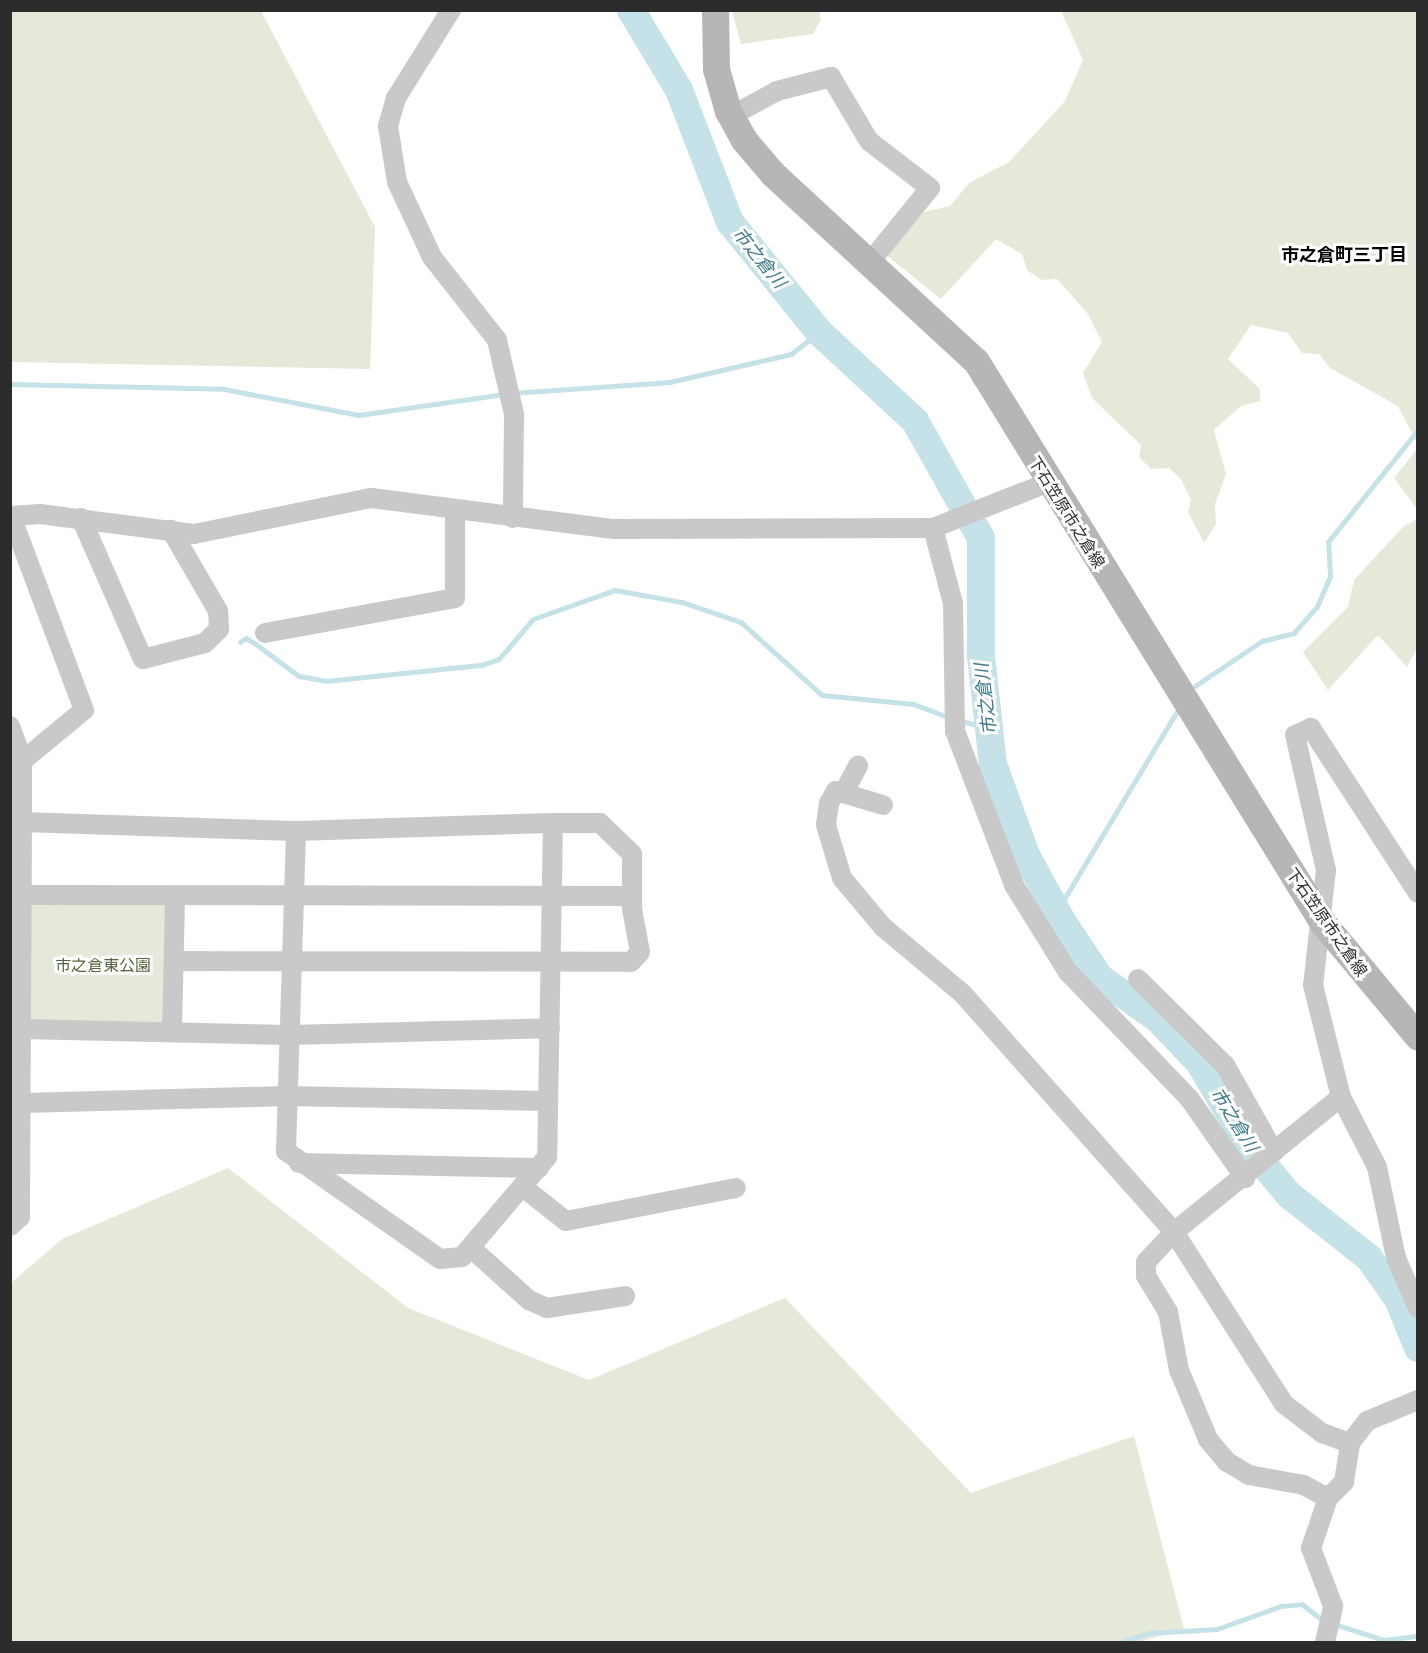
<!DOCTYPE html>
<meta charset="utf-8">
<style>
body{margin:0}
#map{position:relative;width:1428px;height:1653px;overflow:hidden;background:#fff;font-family:"Archivo Narrow","Noto Sans JP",sans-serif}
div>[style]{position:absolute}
.green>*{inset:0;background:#e5e9d9}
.stream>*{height:4.5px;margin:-2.25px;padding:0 2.25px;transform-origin:2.25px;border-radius:2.25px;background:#c5e2e9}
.river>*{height:28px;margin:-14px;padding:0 14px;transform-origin:14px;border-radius:14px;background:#c5e2e9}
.minor>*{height:20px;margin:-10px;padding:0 10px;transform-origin:10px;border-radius:10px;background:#c9c9c9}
.secondary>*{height:27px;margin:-13.5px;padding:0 13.5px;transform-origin:13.5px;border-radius:13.5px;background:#b6b6b6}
span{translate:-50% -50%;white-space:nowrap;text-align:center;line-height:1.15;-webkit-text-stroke:6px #fff;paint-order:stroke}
.street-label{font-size:16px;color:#2c2c2c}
.park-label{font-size:16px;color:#56653b}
.neighbourhood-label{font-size:18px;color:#000;font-weight:700}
.water-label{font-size:18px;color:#3d7a8a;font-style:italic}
.frame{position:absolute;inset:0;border:12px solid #2c2c2c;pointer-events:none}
</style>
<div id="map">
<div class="green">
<div style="clip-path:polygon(10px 11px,261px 11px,375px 227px,370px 369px,11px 362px)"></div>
<div style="clip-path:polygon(732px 11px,819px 11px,821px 19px,813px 34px,741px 44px)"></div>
<div style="clip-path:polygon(1061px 11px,1417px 11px,1417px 443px,1398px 406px,1330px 368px,1319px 354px,1302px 353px,1288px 333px,1251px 325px,1228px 359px,1260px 389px,1260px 401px,1241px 406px,1214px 430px,1226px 474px,1215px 504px,1216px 524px,1204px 543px,1188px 512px,1191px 500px,1181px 479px,1169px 468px,1151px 469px,1139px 457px,1141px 445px,1092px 398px,1083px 373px,1102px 342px,1088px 314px,1057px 279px,1042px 280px,1027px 270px,1022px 254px,996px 239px,941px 299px,885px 254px,924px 212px,950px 206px,969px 183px,1009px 162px,1065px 101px,1083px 60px)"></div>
<div style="clip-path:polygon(1417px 449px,1417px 509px,1394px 478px)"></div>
<div style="clip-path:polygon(1417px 519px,1417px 648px,1407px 667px,1378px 635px,1328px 690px,1303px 652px,1348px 607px,1354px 580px,1404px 526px)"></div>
<div style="clip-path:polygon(169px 898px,168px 1032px,29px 1027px,28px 901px)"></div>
<div style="clip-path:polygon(228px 1168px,408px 1308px,589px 1380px,785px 1298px,971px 1493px,1134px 1436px,1184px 1629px,1139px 1642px,11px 1642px,11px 1283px,62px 1239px)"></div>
</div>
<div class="stream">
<div style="left:10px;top:384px;width:214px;rotate:1.3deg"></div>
<div style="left:224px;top:389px;width:137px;rotate:10.9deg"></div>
<div style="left:359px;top:415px;width:148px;rotate:-8.2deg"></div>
<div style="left:513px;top:393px;width:157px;rotate:-4deg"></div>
<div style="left:670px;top:382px;width:124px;rotate:-13deg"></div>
<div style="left:791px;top:354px;width:36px;rotate:-38deg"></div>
<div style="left:240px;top:642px;width:7px;rotate:-34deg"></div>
<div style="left:246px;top:638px;width:12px;rotate:31deg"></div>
<div style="left:256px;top:644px;width:54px;rotate:36.7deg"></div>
<div style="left:299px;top:676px;width:27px;rotate:10deg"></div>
<div style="left:326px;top:681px;width:157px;rotate:-5.9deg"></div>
<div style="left:482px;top:665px;width:18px;rotate:-19deg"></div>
<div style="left:499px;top:659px;width:52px;rotate:-49.6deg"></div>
<div style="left:533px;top:619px;width:87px;rotate:-19.5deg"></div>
<div style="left:615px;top:590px;width:68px;rotate:10.2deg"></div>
<div style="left:682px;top:602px;width:62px;rotate:18.7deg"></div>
<div style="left:741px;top:622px;width:109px;rotate:42deg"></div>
<div style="left:822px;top:695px;width:92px;rotate:5.6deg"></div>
<div style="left:914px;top:704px;width:39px;rotate:21deg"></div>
<div style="left:1195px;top:686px;width:81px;rotate:-33.9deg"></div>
<div style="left:1262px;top:641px;width:33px;rotate:-14deg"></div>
<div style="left:1294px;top:633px;width:35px;rotate:-49deg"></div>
<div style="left:1317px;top:607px;width:34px;rotate:-67deg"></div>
<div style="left:1330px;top:576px;width:34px;rotate:-93deg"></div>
<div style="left:1328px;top:542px;width:144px;rotate:-51.2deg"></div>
<div style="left:959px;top:720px;width:29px;rotate:16deg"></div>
<div style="left:1057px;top:911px;width:237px;rotate:-59deg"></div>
<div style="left:1334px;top:1624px;width:52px;rotate:17.7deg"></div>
<div style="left:1384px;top:1640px;width:34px;rotate:-7deg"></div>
<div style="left:1122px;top:1642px;width:28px;rotate:-18deg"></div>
<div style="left:1149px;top:1633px;width:68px;rotate:-3.4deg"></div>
<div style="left:1217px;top:1629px;width:68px;rotate:-19.8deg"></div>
<div style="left:1281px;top:1606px;width:21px;rotate:-5deg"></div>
<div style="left:1302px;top:1604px;width:28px;rotate:38deg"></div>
</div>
<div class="river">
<div style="left:631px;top:10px;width:93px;rotate:59deg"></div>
<div style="left:679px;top:90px;width:142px;rotate:68.9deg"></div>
<div style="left:730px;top:222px;width:141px;rotate:51deg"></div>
<div style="left:819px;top:332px;width:131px;rotate:42.8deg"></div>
<div style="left:915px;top:421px;width:134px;rotate:60.6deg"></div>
<div style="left:981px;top:538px;width:118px;rotate:90deg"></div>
<div style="left:981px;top:656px;width:109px;rotate:83.7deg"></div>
<div style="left:993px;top:764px;width:97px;rotate:70.1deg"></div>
<div style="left:1026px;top:855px;width:75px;rotate:61.4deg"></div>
<div style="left:1062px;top:921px;width:69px;rotate:56.3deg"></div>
<div style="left:1100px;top:978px;width:72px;rotate:35.4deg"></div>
<div style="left:1159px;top:1020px;width:58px;rotate:46.4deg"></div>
<div style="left:1199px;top:1062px;width:99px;rotate:59.5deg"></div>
<div style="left:1249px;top:1147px;width:62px;rotate:50.2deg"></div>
<div style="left:1289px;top:1195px;width:102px;rotate:38.2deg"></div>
<div style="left:1369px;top:1258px;width:50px;rotate:54.7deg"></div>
<div style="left:1398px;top:1299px;width:53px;rotate:67.8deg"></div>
</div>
<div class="minor">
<div style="left:451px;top:10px;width:104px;rotate:122deg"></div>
<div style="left:396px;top:98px;width:29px;rotate:106deg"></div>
<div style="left:388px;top:126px;width:57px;rotate:80.9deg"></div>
<div style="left:397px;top:182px;width:83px;rotate:65deg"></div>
<div style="left:432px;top:257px;width:105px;rotate:51.9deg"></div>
<div style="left:497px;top:340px;width:76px;rotate:77.1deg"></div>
<div style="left:514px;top:414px;width:104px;rotate:90.6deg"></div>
<div style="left:731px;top:116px;width:52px;rotate:-28.5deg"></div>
<div style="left:777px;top:91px;width:56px;rotate:-14.5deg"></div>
<div style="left:831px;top:77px;width:74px;rotate:59.3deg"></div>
<div style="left:869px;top:141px;width:77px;rotate:37.6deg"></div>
<div style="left:930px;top:188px;width:95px;rotate:129deg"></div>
<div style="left:10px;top:516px;width:30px;rotate:-4deg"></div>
<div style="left:40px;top:514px;width:155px;rotate:7.4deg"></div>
<div style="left:194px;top:534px;width:181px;rotate:-11.5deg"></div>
<div style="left:371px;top:498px;width:245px;rotate:7.3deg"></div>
<div style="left:614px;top:529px;width:319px;rotate:-0.2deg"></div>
<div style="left:933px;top:528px;width:125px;rotate:-21.6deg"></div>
<div style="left:11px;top:516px;width:207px;rotate:69.4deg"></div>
<div style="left:84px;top:710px;width:91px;rotate:140.4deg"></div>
<div style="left:81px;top:518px;width:154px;rotate:66.3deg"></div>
<div style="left:143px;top:659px;width:64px;rotate:-14.5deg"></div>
<div style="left:205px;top:643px;width:20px;rotate:-45deg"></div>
<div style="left:219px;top:629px;width:18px;rotate:-93deg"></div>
<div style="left:218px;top:611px;width:94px;rotate:-120.1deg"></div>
<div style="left:933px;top:528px;width:78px;rotate:75.1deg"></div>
<div style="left:953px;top:603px;width:128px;rotate:89.1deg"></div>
<div style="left:955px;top:731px;width:165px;rotate:69deg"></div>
<div style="left:1014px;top:885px;width:102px;rotate:58.2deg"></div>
<div style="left:1068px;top:972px;width:175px;rotate:46.2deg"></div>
<div style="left:1189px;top:1098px;width:98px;rotate:55deg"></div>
<div style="left:265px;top:633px;width:193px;rotate:-10.4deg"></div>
<div style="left:455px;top:598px;width:86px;rotate:-90deg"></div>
<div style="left:10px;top:726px;width:35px;rotate:70deg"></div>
<div style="left:22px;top:759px;width:63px;rotate:90deg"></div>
<div style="left:22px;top:822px;width:395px;rotate:90.3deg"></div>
<div style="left:20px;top:1217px;width:13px;rotate:138deg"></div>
<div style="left:844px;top:792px;width:30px;rotate:-62deg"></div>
<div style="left:883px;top:805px;width:49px;rotate:-163.4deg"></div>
<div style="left:836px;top:791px;width:14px;rotate:120deg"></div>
<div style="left:829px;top:803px;width:22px;rotate:98deg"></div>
<div style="left:826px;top:825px;width:55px;rotate:73.2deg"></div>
<div style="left:842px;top:878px;width:64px;rotate:50.1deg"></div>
<div style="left:883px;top:927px;width:103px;rotate:39.9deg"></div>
<div style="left:962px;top:993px;width:319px;rotate:48.4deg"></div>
<div style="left:1174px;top:1232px;width:204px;rotate:57.4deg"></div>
<div style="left:1284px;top:1404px;width:48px;rotate:37.3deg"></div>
<div style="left:1322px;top:1433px;width:30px;rotate:20deg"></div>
<div style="left:22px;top:822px;width:274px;rotate:1.9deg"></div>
<div style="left:296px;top:831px;width:257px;rotate:-1.8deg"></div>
<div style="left:553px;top:823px;width:334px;rotate:91deg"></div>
<div style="left:547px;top:1157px;width:131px;rotate:130.4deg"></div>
<div style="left:462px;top:1257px;width:22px;rotate:175deg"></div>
<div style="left:440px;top:1259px;width:188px;rotate:-145deg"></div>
<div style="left:286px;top:1151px;width:320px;rotate:-88.2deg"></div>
<div style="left:1418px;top:893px;width:197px;rotate:-123deg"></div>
<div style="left:1311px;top:728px;width:17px;rotate:156deg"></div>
<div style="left:1295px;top:735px;width:139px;rotate:77.1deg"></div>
<div style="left:1326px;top:870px;width:116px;rotate:96.4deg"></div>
<div style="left:1313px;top:985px;width:115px;rotate:76deg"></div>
<div style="left:1341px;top:1097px;width:79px;rotate:62.8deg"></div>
<div style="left:1377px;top:1167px;width:93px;rotate:78.2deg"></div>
<div style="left:1396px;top:1258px;width:55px;rotate:66.3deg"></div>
<div style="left:20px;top:895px;width:612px;rotate:0.09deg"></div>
<div style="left:174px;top:961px;width:457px;rotate:0.1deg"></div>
<div style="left:631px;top:962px;width:13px;rotate:-48deg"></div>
<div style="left:640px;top:952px;width:44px;rotate:-100.5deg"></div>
<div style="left:632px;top:909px;width:55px;rotate:-90deg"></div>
<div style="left:632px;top:854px;width:45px;rotate:-135.9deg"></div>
<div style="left:600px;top:823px;width:47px;rotate:180deg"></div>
<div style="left:1138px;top:979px;width:122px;rotate:44.7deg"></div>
<div style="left:1225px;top:1065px;width:100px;rotate:60.6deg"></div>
<div style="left:21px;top:1029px;width:269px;rotate:1.3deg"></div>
<div style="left:290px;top:1035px;width:260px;rotate:-1.5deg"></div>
<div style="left:172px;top:1032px;width:136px;rotate:-88.7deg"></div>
<div style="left:22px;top:1103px;width:263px;rotate:-1.5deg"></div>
<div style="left:285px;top:1096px;width:263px;rotate:1.1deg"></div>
<div style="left:299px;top:1163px;width:240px;rotate:1.2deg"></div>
<div style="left:524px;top:1188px;width:53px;rotate:38.2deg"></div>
<div style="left:566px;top:1221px;width:173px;rotate:-11deg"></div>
<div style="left:471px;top:1248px;width:78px;rotate:41.9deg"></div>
<div style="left:529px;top:1300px;width:20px;rotate:24deg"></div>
<div style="left:547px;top:1308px;width:79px;rotate:-8.7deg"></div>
<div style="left:1328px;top:1498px;width:27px;rotate:-152deg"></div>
<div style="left:1304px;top:1485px;width:56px;rotate:-169.7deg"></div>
<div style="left:1249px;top:1475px;width:26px;rotate:-149deg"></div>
<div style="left:1227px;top:1462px;width:30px;rotate:-130deg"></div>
<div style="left:1208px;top:1439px;width:75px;rotate:-112.8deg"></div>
<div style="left:1179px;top:1370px;width:59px;rotate:-100.7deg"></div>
<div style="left:1168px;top:1312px;width:42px;rotate:-121.4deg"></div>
<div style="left:1146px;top:1276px;width:14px;rotate:-90deg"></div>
<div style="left:1146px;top:1262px;width:41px;rotate:-47deg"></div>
<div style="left:1174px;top:1232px;width:215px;rotate:-39deg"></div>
<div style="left:1325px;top:1642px;width:37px;rotate:-77deg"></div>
<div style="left:1333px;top:1606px;width:62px;rotate:-110.8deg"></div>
<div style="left:1311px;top:1548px;width:53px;rotate:-71.2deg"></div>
<div style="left:1328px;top:1498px;width:23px;rotate:-45deg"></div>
<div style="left:1344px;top:1482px;width:39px;rotate:-81deg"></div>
<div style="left:1350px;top:1443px;width:28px;rotate:-52deg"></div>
<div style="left:1367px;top:1421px;width:55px;rotate:-22.4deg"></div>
</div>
<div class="secondary">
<div style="left:715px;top:10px;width:59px;rotate:89deg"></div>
<div style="left:716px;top:69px;width:44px;rotate:74.1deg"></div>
<div style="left:728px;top:111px;width:33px;rotate:61deg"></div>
<div style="left:744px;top:140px;width:45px;rotate:49.5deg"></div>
<div style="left:773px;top:174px;width:276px;rotate:42.7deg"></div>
<div style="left:976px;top:361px;width:660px;rotate:58.31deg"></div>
<div style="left:1323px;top:923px;width:148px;rotate:50.2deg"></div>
</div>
<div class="street-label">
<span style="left:1067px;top:512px;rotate:58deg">下石笠原市之倉線</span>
<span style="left:1327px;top:922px;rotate:55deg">下石笠原市之倉線</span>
</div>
<div class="park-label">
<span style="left:103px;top:965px">市之倉東公園</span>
</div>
<div class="neighbourhood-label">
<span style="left:1344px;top:255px">市之倉町三丁目</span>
</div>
<div class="water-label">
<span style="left:759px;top:258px;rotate:51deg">市之倉川</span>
<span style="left:986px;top:699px;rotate:-97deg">市之倉川</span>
<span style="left:1234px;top:1120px;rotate:58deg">市之倉川</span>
</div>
<div class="frame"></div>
</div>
